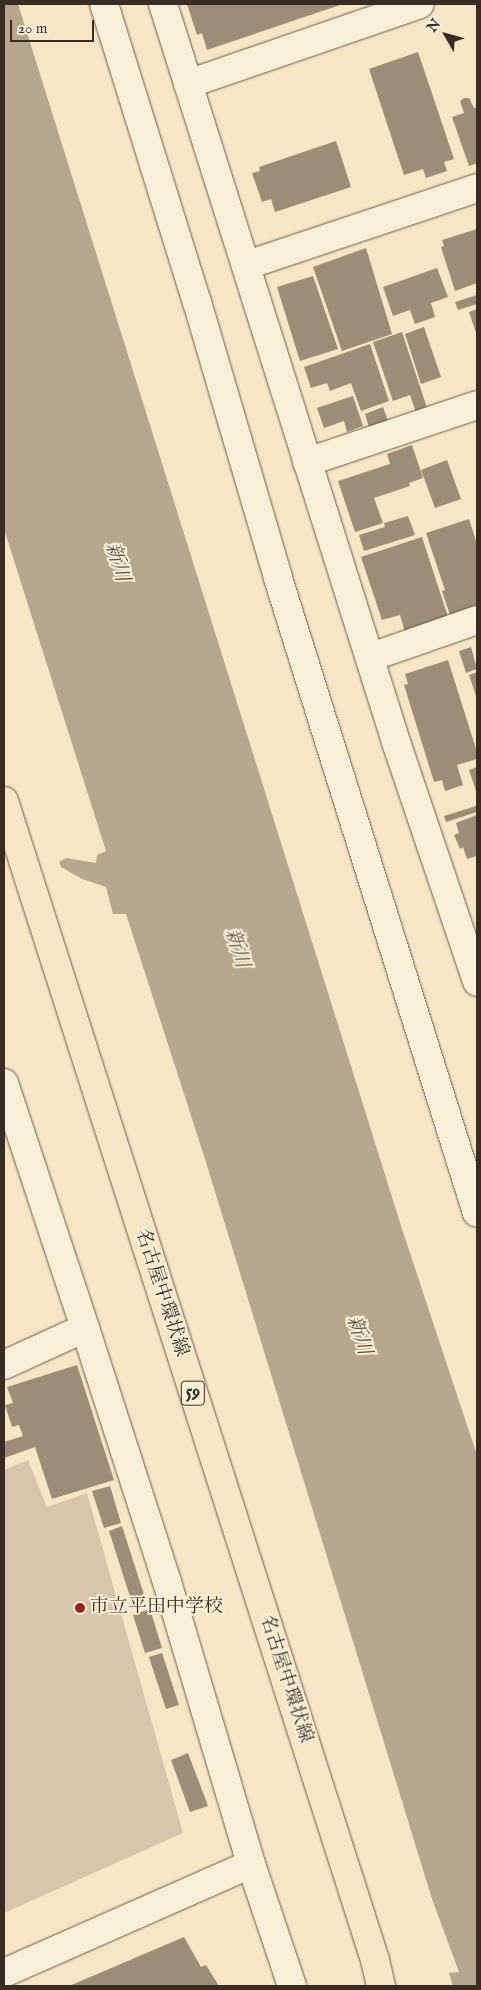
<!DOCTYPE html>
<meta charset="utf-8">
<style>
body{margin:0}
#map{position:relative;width:481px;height:1990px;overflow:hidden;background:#f6e6c4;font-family:"IM FELL English","Noto Serif JP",serif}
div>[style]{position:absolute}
.green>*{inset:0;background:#d6c6a9}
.water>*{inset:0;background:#b5a78d}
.building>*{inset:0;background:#9b8d77}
.roads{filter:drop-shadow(0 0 1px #685a4b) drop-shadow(0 0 1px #685a4b)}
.minor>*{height:28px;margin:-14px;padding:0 14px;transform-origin:14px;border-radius:14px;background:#f9efd9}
.major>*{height:28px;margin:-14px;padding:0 14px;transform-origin:14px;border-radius:14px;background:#f6e6c4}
.dots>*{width:14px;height:14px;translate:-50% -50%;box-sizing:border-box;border:2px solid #f9efd9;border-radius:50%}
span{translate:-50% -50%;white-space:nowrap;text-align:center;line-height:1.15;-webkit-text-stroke:4px #f9efd9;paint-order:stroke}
.shield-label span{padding:1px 4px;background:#f9efd9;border:1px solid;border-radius:4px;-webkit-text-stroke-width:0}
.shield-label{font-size:18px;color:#382c23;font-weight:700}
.street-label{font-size:19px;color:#382c23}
.poi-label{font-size:19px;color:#382c23}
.left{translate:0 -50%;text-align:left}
.water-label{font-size:20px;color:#5e5143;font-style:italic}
.frame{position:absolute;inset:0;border:5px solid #382c23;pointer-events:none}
.north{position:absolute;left:421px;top:10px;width:50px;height:50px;-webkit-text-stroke:4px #f9efd9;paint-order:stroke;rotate:308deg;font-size:14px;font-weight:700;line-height:20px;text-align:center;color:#382c23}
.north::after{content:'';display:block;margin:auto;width:18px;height:22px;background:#382c23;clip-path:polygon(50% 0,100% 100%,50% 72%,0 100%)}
.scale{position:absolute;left:10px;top:20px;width:84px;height:22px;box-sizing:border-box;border:2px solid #382c23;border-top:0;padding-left:6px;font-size:15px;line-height:18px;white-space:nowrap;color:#382c23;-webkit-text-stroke:4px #f9efd9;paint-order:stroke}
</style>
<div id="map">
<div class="green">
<div style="clip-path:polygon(28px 1460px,47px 1507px,87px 1493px,183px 1833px,4px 1913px,4px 1470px)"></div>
</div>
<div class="water">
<div style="clip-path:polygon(4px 4px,18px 4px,403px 1232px,477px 1455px,477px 1986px,453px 1986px,449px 1973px,459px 1972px,432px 1899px,205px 1159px,126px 914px,113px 914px,106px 887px,82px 879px,61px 867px,59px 862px,66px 858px,96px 863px,97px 855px,106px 851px,4px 529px)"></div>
</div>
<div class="building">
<div style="clip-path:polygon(187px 4px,343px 4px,207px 50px,202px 33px,197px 35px)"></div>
<div style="clip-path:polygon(418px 52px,454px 159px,444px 162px,447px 171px,426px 178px,423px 169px,404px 175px,369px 69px)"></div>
<div style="clip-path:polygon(464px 98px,469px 98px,474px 108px,477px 107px,477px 163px,469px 166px,452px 117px,464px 113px,460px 101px)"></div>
<div style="clip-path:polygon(336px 141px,351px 187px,275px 212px,271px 199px,262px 202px,252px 173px,260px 171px,259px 167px)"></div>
<div style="clip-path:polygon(477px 229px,477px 283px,455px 291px,441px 247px,444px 246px,442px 240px)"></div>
<div style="clip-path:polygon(366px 248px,392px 334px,342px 351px,313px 267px)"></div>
<div style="clip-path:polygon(437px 268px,448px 297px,431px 303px,435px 317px,415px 324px,410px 310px,393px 316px,383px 287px)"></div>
<div style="clip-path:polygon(313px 276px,338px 349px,300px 361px,277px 287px)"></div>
<div style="clip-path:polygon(477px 295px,477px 304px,458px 310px,455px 302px)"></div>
<div style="clip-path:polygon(477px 309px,477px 336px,469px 312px)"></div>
<div style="clip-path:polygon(424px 327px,441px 377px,421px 384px,405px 334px)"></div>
<div style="clip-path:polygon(402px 332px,428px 411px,417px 415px,410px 395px,393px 401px,373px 342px)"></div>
<div style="clip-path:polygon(370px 344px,389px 401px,361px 411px,351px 383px,330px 391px,327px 383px,311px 388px,304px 367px)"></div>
<div style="clip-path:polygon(353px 396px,363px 426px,347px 432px,344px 421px,324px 428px,317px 408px)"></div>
<div style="clip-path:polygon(383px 407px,389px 424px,370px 430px,365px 414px)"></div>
<div style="clip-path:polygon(412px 445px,423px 478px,409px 483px,410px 486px,374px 498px,383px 523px,355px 532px,338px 481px,390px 464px,387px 454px)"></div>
<div style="clip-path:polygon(447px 460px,461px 499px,435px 508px,421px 470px)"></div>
<div style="clip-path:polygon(408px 516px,415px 535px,364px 551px,359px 535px,385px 527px,384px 523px)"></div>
<div style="clip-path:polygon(469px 519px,477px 544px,477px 610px,451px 618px,442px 591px,445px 590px,426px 533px)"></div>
<div style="clip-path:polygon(422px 537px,448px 617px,405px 632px,400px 615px,382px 620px,361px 557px)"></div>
<div style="clip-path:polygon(471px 647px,477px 669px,466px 673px,459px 651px)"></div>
<div style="clip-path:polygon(448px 660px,477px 752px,477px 759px,457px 765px,463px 785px,445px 791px,442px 780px,434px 782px,404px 685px,408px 684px,405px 674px)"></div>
<div style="clip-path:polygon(477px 672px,477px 699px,469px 675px)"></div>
<div style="clip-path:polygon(477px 767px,477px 794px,469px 770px)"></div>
<div style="clip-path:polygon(476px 806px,477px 812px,446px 822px,444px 816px)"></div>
<div style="clip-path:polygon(477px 815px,477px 856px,467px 859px,463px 847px,460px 849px,454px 835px,459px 833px,456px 823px)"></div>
<div style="clip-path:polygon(77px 1365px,114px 1480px,52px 1499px,35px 1447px,4px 1458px,4px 1442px,23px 1436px,19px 1425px,12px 1427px,5px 1405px,13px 1403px,7px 1387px)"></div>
<div style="clip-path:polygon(110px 1486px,121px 1523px,104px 1528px,92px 1491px)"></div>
<div style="clip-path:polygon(122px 1526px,146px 1601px,133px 1606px,109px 1531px)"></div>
<div style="clip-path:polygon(150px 1609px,162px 1648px,145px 1653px,133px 1615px)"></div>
<div style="clip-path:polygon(162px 1653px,179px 1705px,166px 1709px,149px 1657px)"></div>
<div style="clip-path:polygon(188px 1753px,208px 1806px,190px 1812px,171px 1760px)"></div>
<div style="clip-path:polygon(184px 1937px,201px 1967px,206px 1965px,219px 1986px,69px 1986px)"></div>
</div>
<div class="roads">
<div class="minor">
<div style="left:104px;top:4px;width:312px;rotate:72.7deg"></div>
<div style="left:197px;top:302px;width:288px;rotate:73.6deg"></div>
<div style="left:278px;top:578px;width:665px;rotate:72.6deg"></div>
<div style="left:163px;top:4px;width:777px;rotate:72.47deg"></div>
<div style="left:397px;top:745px;width:250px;rotate:71.3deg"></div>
<div style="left:188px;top:84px;width:245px;rotate:-19deg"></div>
<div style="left:247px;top:265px;width:243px;rotate:-18.5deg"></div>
<div style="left:307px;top:462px;width:179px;rotate:-18.5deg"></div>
<div style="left:371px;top:657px;width:112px;rotate:-19.2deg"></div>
<div style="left:4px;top:1083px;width:258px;rotate:71.7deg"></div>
<div style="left:85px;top:1328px;width:267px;rotate:72.1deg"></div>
<div style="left:167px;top:1582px;width:294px;rotate:73.4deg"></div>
<div style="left:251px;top:1864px;width:129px;rotate:71.4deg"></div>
<div style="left:4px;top:1365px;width:89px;rotate:-24.6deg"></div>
<div style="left:4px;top:1973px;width:270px;rotate:-23.8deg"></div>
</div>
<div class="major">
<div style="left:4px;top:801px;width:1217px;rotate:72.25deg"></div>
<div style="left:375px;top:1960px;width:27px;rotate:77deg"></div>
</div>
</div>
<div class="dots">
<div style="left:80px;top:1608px;background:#8f2418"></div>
</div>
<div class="shield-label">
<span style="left:193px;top:1393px">59</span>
</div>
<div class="street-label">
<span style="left:161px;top:1293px;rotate:72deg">名古屋中環状線</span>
<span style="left:285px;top:1679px;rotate:72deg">名古屋中環状線</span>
</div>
<div class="poi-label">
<span class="left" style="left:90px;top:1608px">市立平田中学校</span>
</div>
<div class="water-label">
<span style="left:117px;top:562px;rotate:73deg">新川</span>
<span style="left:237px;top:948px;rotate:73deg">新川</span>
<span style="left:359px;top:1335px;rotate:72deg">新川</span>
</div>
<div class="frame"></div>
<div class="north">N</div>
<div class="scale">20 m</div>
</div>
